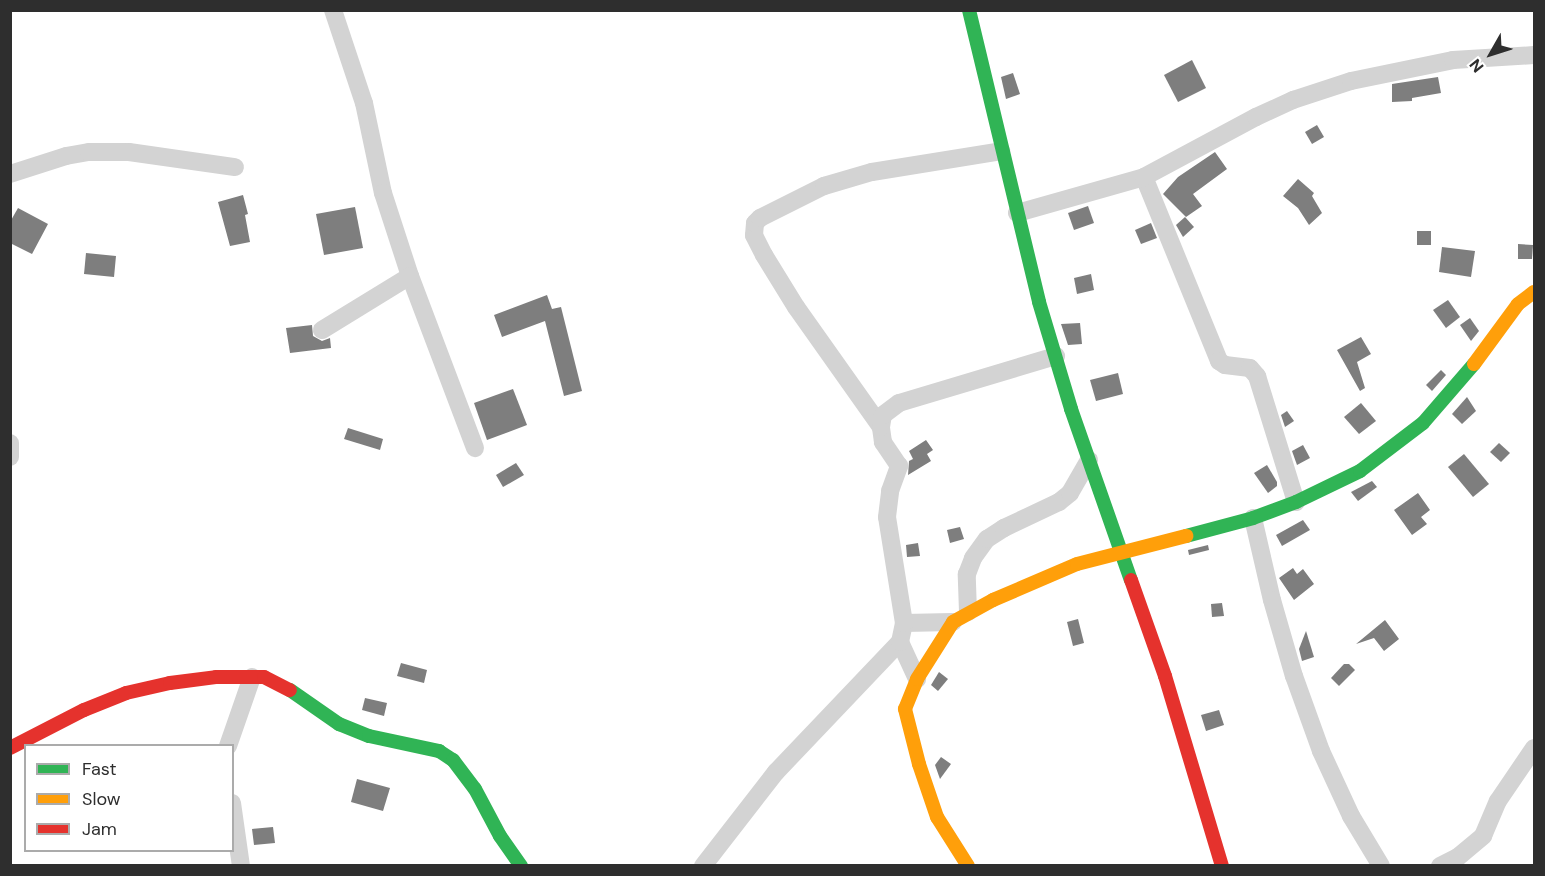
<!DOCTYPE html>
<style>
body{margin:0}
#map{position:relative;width:1545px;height:876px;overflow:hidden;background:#fff;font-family:"DM Sans",sans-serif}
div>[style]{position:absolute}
.building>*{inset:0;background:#7e7e7e}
.street>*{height:18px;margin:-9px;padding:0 9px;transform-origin:9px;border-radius:9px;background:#d3d3d3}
.fast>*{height:14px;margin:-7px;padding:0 7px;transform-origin:7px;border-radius:7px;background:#30b455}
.slow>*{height:14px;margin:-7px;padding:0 7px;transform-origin:7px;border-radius:7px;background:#ff9f0a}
.jam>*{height:14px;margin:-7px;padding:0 7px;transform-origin:7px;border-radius:7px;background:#e5322d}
span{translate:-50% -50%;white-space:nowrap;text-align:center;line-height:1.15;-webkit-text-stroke:6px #fff;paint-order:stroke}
.frame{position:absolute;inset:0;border:12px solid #2e2e2e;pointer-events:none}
.legend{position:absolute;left:24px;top:744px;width:210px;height:108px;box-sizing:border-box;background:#fff;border:2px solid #ababab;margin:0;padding:8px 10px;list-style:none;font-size:18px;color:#2e2e2e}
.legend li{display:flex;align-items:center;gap:12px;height:30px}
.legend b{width:30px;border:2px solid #ababab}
.north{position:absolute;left:1461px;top:24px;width:60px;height:60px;-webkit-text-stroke:4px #fff;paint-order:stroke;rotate:231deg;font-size:16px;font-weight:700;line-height:24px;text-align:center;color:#2e2e2e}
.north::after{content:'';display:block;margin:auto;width:21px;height:27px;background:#2e2e2e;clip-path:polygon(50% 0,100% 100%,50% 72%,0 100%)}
</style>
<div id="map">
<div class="building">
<div style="clip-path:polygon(1192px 60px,1206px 88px,1178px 102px,1164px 75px)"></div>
<div style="clip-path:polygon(1013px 73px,1020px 94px,1006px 99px,1001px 77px)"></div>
<div style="clip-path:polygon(1438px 77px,1441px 93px,1412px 98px,1412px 101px,1392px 102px,1392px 84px)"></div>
<div style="clip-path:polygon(1317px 125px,1324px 137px,1312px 144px,1305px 132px)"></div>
<div style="clip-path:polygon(1215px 152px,1227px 169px,1193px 194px,1202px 206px,1186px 217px,1163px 194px,1178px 177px)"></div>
<div style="clip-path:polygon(1298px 179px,1314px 193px,1312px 196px,1322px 213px,1309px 225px,1298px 208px,1283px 196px)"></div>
<div style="clip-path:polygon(243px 195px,248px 214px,245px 215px,250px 242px,230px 246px,218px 202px)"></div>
<div style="clip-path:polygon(1088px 206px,1094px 223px,1074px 230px,1068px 213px)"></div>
<div style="clip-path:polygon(355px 207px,363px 248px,324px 255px,316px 214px)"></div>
<div style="clip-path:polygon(18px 208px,48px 224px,32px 254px,10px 243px,10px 222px)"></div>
<div style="clip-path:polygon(1185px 217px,1194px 227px,1183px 237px,1176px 225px)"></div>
<div style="clip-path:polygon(1151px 223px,1157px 238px,1141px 244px,1135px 230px)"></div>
<div style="clip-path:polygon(1417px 231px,1431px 231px,1431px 245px,1417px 245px)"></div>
<div style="clip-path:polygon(1518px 244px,1533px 245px,1532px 259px,1518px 259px)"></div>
<div style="clip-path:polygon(1442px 247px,1475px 251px,1471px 277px,1439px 272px)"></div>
<div style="clip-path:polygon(86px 253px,116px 256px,114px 277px,84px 274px)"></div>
<div style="clip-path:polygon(1091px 274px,1094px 290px,1077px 294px,1074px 278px)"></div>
<div style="clip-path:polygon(547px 295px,552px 309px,561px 307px,582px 391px,564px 396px,545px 321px,502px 337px,494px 315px)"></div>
<div style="clip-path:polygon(1448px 300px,1460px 317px,1446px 328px,1433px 310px)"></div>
<div style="clip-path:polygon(1470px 318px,1479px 331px,1471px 341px,1460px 325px)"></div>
<div style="clip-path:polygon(1080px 323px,1082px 344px,1068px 345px,1061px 324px)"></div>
<div style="clip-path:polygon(312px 325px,313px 336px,322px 341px,330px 338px,331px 348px,290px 353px,286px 328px)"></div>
<div style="clip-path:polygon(1361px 337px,1371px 354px,1357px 362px,1365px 388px,1360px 391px,1337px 350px)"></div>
<div style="clip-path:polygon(1441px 370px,1446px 375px,1432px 391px,1426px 385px)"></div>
<div style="clip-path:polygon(1118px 373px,1123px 394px,1096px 401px,1090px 380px)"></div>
<div style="clip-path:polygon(513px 389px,527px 425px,487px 440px,474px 403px)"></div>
<div style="clip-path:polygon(1467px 397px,1476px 411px,1462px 424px,1452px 414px)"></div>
<div style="clip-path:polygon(1361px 403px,1376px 421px,1359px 434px,1344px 417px)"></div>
<div style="clip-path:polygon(1287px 411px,1294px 421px,1285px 427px,1281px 415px)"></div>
<div style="clip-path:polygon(348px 428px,383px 439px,380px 450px,344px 439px)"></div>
<div style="clip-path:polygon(926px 440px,933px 450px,927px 454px,931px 461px,908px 475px,909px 461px,913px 459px,909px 451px)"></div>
<div style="clip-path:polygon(1499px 443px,1510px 453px,1501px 462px,1490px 452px)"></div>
<div style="clip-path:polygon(1303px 445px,1310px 458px,1297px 465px,1292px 451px)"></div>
<div style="clip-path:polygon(1464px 454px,1489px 484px,1473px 497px,1448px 467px)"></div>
<div style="clip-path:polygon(516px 463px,524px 475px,503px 487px,496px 475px)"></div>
<div style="clip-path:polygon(1267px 465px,1277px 482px,1277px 486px,1268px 493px,1254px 473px)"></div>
<div style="clip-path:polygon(1372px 481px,1377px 487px,1358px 501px,1351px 492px)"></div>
<div style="clip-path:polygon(1418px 493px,1430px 510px,1421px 517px,1427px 524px,1412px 535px,1394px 510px)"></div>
<div style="clip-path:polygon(1303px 520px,1310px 530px,1282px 546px,1276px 535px)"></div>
<div style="clip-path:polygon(960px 527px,964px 539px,950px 543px,947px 530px)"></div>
<div style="clip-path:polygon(918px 543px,920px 556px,907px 557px,906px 545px)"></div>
<div style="clip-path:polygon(1208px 545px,1209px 550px,1189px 555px,1188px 550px)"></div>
<div style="clip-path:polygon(1293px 568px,1297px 574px,1303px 569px,1314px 584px,1294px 600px,1279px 578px)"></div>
<div style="clip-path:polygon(1222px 603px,1224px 616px,1212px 617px,1211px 604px)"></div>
<div style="clip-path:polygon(1078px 619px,1084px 643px,1073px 646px,1067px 622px)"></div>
<div style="clip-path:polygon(1385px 620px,1399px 639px,1384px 651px,1374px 638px,1356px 644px)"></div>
<div style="clip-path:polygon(1306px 631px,1314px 657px,1302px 661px,1299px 649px)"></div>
<div style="clip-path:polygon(401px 663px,427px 670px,424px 683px,397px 676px)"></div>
<div style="clip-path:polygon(1344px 664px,1349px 664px,1355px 670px,1339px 686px,1331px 678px)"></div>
<div style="clip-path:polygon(939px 672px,948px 679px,938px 691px,931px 685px)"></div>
<div style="clip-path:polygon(365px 698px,387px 703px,384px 716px,362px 710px)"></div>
<div style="clip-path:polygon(1219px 710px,1224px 725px,1206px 731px,1201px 715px)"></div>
<div style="clip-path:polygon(941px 757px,951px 764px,940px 779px,935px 765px)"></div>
<div style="clip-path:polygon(357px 779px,390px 788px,383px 811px,351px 802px)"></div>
<div style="clip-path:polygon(273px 827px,275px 843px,254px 845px,252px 829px)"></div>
</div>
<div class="street">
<div style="left:333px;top:10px;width:98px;rotate:71.6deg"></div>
<div style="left:364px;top:103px;width:92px;rotate:78.1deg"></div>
<div style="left:383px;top:193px;width:87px;rotate:72deg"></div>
<div style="left:410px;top:276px;width:184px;rotate:69.3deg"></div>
<div style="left:10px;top:174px;width:59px;rotate:-17.8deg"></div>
<div style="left:66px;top:156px;width:23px;rotate:-10deg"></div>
<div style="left:89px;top:152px;width:40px"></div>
<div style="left:129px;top:152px;width:107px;rotate:8.1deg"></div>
<div style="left:1144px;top:177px;width:199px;rotate:67.8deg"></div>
<div style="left:1219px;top:361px;width:7px;rotate:34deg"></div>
<div style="left:1225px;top:365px;width:25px;rotate:7deg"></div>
<div style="left:1250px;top:368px;width:11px;rotate:49deg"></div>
<div style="left:1257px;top:376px;width:132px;rotate:72.8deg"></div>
<div style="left:1017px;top:213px;width:132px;rotate:-15.8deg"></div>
<div style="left:1144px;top:177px;width:127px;rotate:-28.2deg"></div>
<div style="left:1256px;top:117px;width:41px;rotate:-24.7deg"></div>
<div style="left:1293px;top:100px;width:61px;rotate:-18.1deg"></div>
<div style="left:1351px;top:81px;width:104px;rotate:-11.6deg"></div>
<div style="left:1453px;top:60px;width:81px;rotate:-3.5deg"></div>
<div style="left:322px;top:330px;width:103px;rotate:-31.5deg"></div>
<div style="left:881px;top:427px;width:147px;rotate:-125.3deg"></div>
<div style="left:796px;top:307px;width:61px;rotate:-121.6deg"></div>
<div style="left:764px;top:255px;width:22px;rotate:-117deg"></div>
<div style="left:754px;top:235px;width:12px;rotate:-85deg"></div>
<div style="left:755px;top:223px;width:7px;rotate:-45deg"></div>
<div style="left:760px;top:218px;width:72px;rotate:-26.6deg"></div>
<div style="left:824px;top:186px;width:50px;rotate:-16.3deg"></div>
<div style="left:872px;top:172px;width:131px;rotate:-9.2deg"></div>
<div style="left:10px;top:443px;width:14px;rotate:90deg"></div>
<div style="left:1253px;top:518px;width:84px;rotate:77deg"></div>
<div style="left:1272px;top:600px;width:79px;rotate:73.9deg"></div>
<div style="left:1294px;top:676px;width:80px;rotate:70.2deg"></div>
<div style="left:1321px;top:751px;width:72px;rotate:65.2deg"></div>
<div style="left:1351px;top:816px;width:58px;rotate:59deg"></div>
<div style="left:968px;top:612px;width:38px;rotate:-92deg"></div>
<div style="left:967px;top:574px;width:17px;rotate:-69deg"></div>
<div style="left:973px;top:558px;width:24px;rotate:-54deg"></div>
<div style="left:987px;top:539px;width:20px;rotate:-33deg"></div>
<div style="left:1004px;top:528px;width:61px;rotate:-25.3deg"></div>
<div style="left:1059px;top:502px;width:14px;rotate:-39deg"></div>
<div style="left:1070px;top:493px;width:38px;rotate:-60deg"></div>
<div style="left:904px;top:623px;width:49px;rotate:-1.2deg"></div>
<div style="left:900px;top:642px;width:41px;rotate:65.3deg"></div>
<div style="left:228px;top:746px;width:73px;rotate:-70.8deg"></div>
<div style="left:232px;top:803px;width:64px;rotate:81.9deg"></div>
<div style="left:703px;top:866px;width:119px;rotate:-52.2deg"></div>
<div style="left:776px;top:772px;width:180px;rotate:-46.4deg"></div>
<div style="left:900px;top:642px;width:19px;rotate:-78deg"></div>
<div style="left:904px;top:623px;width:107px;rotate:-99.1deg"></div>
<div style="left:887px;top:517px;width:26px;rotate:-83deg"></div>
<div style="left:890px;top:491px;width:27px;rotate:-70deg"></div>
<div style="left:899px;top:466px;width:29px;rotate:-124deg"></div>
<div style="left:883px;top:442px;width:15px;rotate:-98deg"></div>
<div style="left:881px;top:427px;width:12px;rotate:-81deg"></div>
<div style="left:883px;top:415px;width:20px;rotate:-37deg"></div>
<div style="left:899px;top:403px;width:164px;rotate:-16.7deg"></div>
<div style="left:1440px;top:866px;width:20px;rotate:-27deg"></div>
<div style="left:1458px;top:857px;width:33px;rotate:-40deg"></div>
<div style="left:1483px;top:836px;width:38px;rotate:-67deg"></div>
<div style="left:1498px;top:801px;width:64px;rotate:-55.8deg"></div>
</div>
<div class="fast">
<div style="left:969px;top:10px;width:300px;rotate:76.5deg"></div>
<div style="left:1039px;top:302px;width:112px;rotate:73.3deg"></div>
<div style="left:1071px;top:409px;width:181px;rotate:70.7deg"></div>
<div style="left:1186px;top:536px;width:69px;rotate:-15deg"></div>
<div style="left:1253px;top:518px;width:46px;rotate:-20.4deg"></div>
<div style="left:1296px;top:502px;width:71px;rotate:-25.8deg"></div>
<div style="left:1360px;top:471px;width:79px;rotate:-37.3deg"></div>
<div style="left:1423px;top:423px;width:78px;rotate:-49.2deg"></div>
<div style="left:290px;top:690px;width:60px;rotate:34.8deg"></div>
<div style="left:339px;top:724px;width:32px;rotate:22deg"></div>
<div style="left:369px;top:736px;width:72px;rotate:12.1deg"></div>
<div style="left:439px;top:751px;width:17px;rotate:33deg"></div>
<div style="left:453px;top:760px;width:36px;rotate:53deg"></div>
<div style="left:475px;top:789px;width:53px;rotate:62deg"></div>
<div style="left:500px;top:836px;width:37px;rotate:55deg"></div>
</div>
<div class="slow">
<div style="left:1474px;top:364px;width:74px;rotate:-53.7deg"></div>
<div style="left:1518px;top:304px;width:20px;rotate:-37deg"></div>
<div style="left:968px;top:866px;width:58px;rotate:-122.3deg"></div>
<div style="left:937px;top:817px;width:56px;rotate:-108.8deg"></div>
<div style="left:919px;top:764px;width:57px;rotate:-104.3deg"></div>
<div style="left:905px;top:709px;width:32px;rotate:-68deg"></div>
<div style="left:917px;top:679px;width:67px;rotate:-57.7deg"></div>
<div style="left:953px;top:622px;width:46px;rotate:-28.8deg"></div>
<div style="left:993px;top:600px;width:91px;rotate:-23.2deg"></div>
<div style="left:1077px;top:564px;width:113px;rotate:-14.4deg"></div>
</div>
<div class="jam">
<div style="left:1131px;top:580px;width:102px;rotate:70.5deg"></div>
<div style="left:1165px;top:676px;width:198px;rotate:73.3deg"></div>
<div style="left:10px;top:748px;width:83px;rotate:-27.2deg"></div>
<div style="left:84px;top:710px;width:45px;rotate:-22deg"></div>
<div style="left:126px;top:693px;width:45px;rotate:-12.8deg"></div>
<div style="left:170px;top:683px;width:46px;rotate:-7.4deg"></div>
<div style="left:216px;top:677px;width:48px"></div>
<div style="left:264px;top:677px;width:29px;rotate:27deg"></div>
</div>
<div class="frame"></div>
<ul class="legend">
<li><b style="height:8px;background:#30b455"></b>Fast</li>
<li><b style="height:8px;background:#ff9f0a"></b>Slow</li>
<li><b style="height:8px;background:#e5322d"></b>Jam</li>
</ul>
<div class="north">N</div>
</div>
